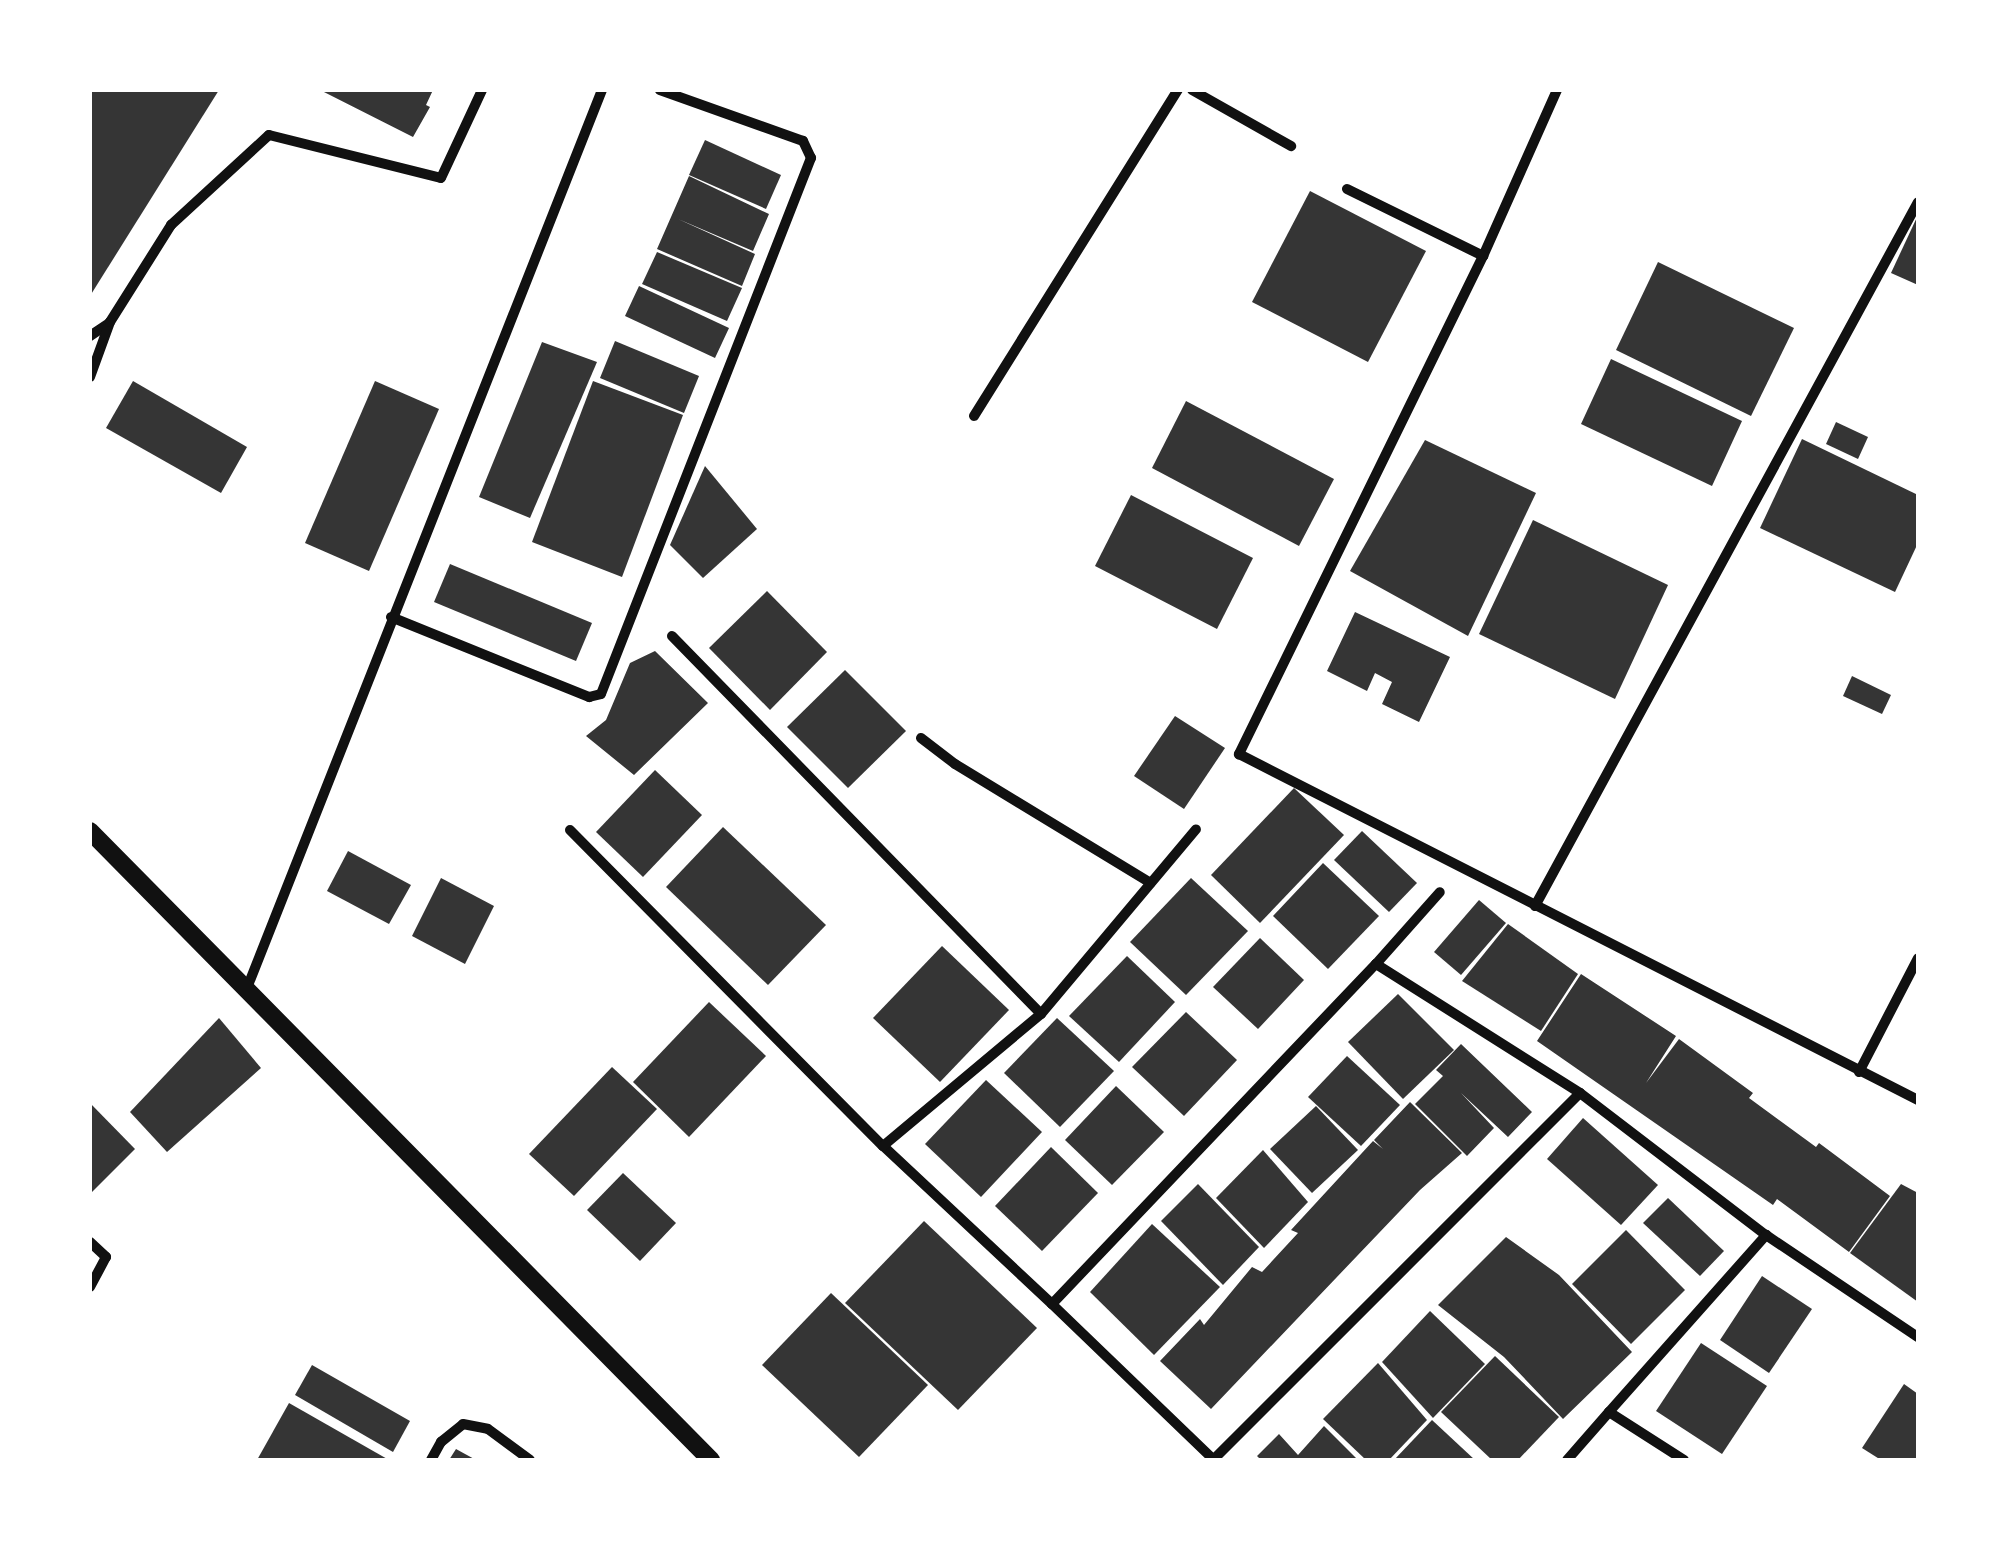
<!DOCTYPE html>
<style>
body{margin:0}
#map{position:relative;width:2008px;height:1550px;overflow:hidden;background:#fff;font-family:"Archivo Narrow",sans-serif}
div>[style]{position:absolute}
.building>*{inset:0;background:#353535}
.minor>*{height:10px;margin:-5px;padding:0 5px;transform-origin:5px;border-radius:5px;background:#111}
.tertiary>*{height:18px;margin:-9px;padding:0 9px;transform-origin:9px;border-radius:9px;background:#111}
span{translate:-50% -50%;white-space:nowrap;text-align:center;line-height:1.15;-webkit-text-stroke:9px #fff;paint-order:stroke}
.frame{position:absolute;inset:0;border:92px solid #fff;pointer-events:none}
</style>
<div id="map">
<div class="building">
<div style="clip-path:polygon(90px 90px,219px 90px,90px 296px)"></div>
<div style="clip-path:polygon(320px 90px,433px 90px,426px 105px,430px 107px,413px 137px)"></div>
<div style="clip-path:polygon(705px 140px,781px 175px,766px 209px,689px 175px)"></div>
<div style="clip-path:polygon(689px 176px,769px 214px,753px 251px,678px 219px,755px 254px,742px 286px,657px 249px)"></div>
<div style="clip-path:polygon(1310px 191px,1426px 251px,1368px 362px,1252px 302px)"></div>
<div style="clip-path:polygon(1918px 215px,1918px 285px,1891px 273px)"></div>
<div style="clip-path:polygon(657px 252px,742px 288px,727px 321px,642px 284px)"></div>
<div style="clip-path:polygon(1658px 262px,1794px 328px,1751px 416px,1616px 350px)"></div>
<div style="clip-path:polygon(639px 286px,729px 328px,715px 358px,625px 316px)"></div>
<div style="clip-path:polygon(615px 341px,699px 376px,684px 413px,600px 378px)"></div>
<div style="clip-path:polygon(542px 342px,597px 362px,530px 518px,479px 497px)"></div>
<div style="clip-path:polygon(1611px 359px,1742px 421px,1712px 486px,1581px 424px)"></div>
<div style="clip-path:polygon(133px 381px,247px 447px,221px 493px,106px 428px)"></div>
<div style="clip-path:polygon(375px 381px,439px 409px,369px 571px,305px 543px)"></div>
<div style="clip-path:polygon(593px 381px,683px 415px,622px 577px,532px 542px)"></div>
<div style="clip-path:polygon(1186px 401px,1334px 479px,1299px 546px,1152px 468px)"></div>
<div style="clip-path:polygon(1836px 422px,1868px 437px,1858px 459px,1826px 444px)"></div>
<div style="clip-path:polygon(1802px 439px,1918px 495px,1918px 543px,1895px 592px,1760px 528px)"></div>
<div style="clip-path:polygon(1425px 440px,1536px 493px,1468px 636px,1350px 571px)"></div>
<div style="clip-path:polygon(705px 466px,757px 529px,703px 578px,670px 545px)"></div>
<div style="clip-path:polygon(1131px 495px,1253px 558px,1217px 629px,1095px 566px)"></div>
<div style="clip-path:polygon(1533px 520px,1668px 585px,1615px 699px,1479px 634px)"></div>
<div style="clip-path:polygon(450px 564px,592px 623px,576px 661px,434px 602px)"></div>
<div style="clip-path:polygon(767px 591px,827px 652px,770px 710px,709px 648px)"></div>
<div style="clip-path:polygon(1355px 612px,1450px 657px,1419px 722px,1382px 704px,1392px 682px,1375px 673px,1367px 691px,1327px 671px)"></div>
<div style="clip-path:polygon(655px 651px,708px 703px,634px 775px,586px 736px,606px 720px,630px 663px)"></div>
<div style="clip-path:polygon(845px 670px,906px 731px,848px 788px,787px 727px)"></div>
<div style="clip-path:polygon(1852px 676px,1891px 695px,1882px 714px,1843px 696px)"></div>
<div style="clip-path:polygon(1175px 716px,1225px 748px,1184px 809px,1134px 776px)"></div>
<div style="clip-path:polygon(655px 770px,702px 815px,643px 877px,596px 832px)"></div>
<div style="clip-path:polygon(1294px 788px,1344px 835px,1260px 923px,1211px 875px)"></div>
<div style="clip-path:polygon(723px 827px,826px 925px,768px 985px,666px 887px)"></div>
<div style="clip-path:polygon(1362px 831px,1417px 883px,1389px 912px,1334px 860px)"></div>
<div style="clip-path:polygon(348px 851px,411px 885px,389px 924px,327px 891px)"></div>
<div style="clip-path:polygon(1323px 863px,1379px 916px,1328px 969px,1273px 916px)"></div>
<div style="clip-path:polygon(441px 878px,494px 906px,465px 964px,412px 936px)"></div>
<div style="clip-path:polygon(1191px 878px,1248px 931px,1186px 995px,1130px 942px)"></div>
<div style="clip-path:polygon(1479px 900px,1506px 923px,1461px 975px,1434px 952px)"></div>
<div style="clip-path:polygon(1508px 924px,1578px 974px,1541px 1031px,1462px 981px)"></div>
<div style="clip-path:polygon(1260px 938px,1304px 980px,1258px 1029px,1213px 987px)"></div>
<div style="clip-path:polygon(942px 946px,1009px 1010px,940px 1082px,873px 1018px)"></div>
<div style="clip-path:polygon(1127px 956px,1175px 1002px,1119px 1062px,1069px 1016px)"></div>
<div style="clip-path:polygon(1581px 974px,1676px 1036px,1646px 1083px,1679px 1039px,1753px 1093px,1749px 1098px,1816px 1147px,1819px 1143px,1890px 1196px,1849px 1252px,1777px 1199px,1773px 1205px,1537px 1041px)"></div>
<div style="clip-path:polygon(1398px 994px,1454px 1050px,1403px 1099px,1348px 1042px)"></div>
<div style="clip-path:polygon(709px 1002px,766px 1056px,689px 1137px,633px 1082px)"></div>
<div style="clip-path:polygon(1186px 1012px,1237px 1060px,1184px 1116px,1132px 1067px)"></div>
<div style="clip-path:polygon(219px 1018px,261px 1068px,167px 1152px,130px 1112px)"></div>
<div style="clip-path:polygon(1057px 1018px,1114px 1071px,1060px 1127px,1004px 1073px)"></div>
<div style="clip-path:polygon(1461px 1044px,1532px 1112px,1508px 1137px,1461px 1093px,1494px 1128px,1467px 1156px,1415px 1104px,1443px 1076px,1436px 1070px)"></div>
<div style="clip-path:polygon(1347px 1056px,1400px 1105px,1361px 1146px,1308px 1097px)"></div>
<div style="clip-path:polygon(612px 1067px,657px 1109px,574px 1196px,529px 1154px)"></div>
<div style="clip-path:polygon(986px 1080px,1042px 1132px,981px 1197px,925px 1144px)"></div>
<div style="clip-path:polygon(1116px 1086px,1164px 1132px,1112px 1185px,1065px 1140px)"></div>
<div style="clip-path:polygon(1410px 1102px,1462px 1153px,1420px 1190px,1211px 1409px,1160px 1361px,1200px 1319px,1204px 1325px,1252px 1267px,1262px 1272px,1298px 1233px,1291px 1230px,1373px 1141px,1383px 1149px,1374px 1140px)"></div>
<div style="clip-path:polygon(90px 1103px,135px 1149px,90px 1194px)"></div>
<div style="clip-path:polygon(1316px 1106px,1358px 1150px,1312px 1193px,1270px 1149px)"></div>
<div style="clip-path:polygon(1583px 1118px,1658px 1185px,1621px 1225px,1547px 1159px)"></div>
<div style="clip-path:polygon(1051px 1147px,1098px 1193px,1042px 1251px,995px 1206px)"></div>
<div style="clip-path:polygon(1263px 1150px,1308px 1202px,1264px 1248px,1216px 1198px)"></div>
<div style="clip-path:polygon(623px 1173px,676px 1223px,640px 1261px,587px 1210px)"></div>
<div style="clip-path:polygon(1198px 1184px,1259px 1247px,1223px 1285px,1161px 1221px)"></div>
<div style="clip-path:polygon(1901px 1184px,1918px 1193px,1918px 1302px,1850px 1253px)"></div>
<div style="clip-path:polygon(1668px 1198px,1724px 1251px,1700px 1276px,1643px 1223px)"></div>
<div style="clip-path:polygon(924px 1221px,1037px 1328px,958px 1410px,845px 1303px)"></div>
<div style="clip-path:polygon(1152px 1224px,1220px 1287px,1154px 1355px,1090px 1292px)"></div>
<div style="clip-path:polygon(1626px 1230px,1685px 1290px,1631px 1344px,1572px 1284px)"></div>
<div style="clip-path:polygon(1506px 1237px,1559px 1275px,1632px 1352px,1563px 1419px,1504px 1357px,1438px 1305px)"></div>
<div style="clip-path:polygon(1762px 1276px,1812px 1309px,1769px 1373px,1720px 1340px)"></div>
<div style="clip-path:polygon(831px 1293px,928px 1385px,859px 1457px,762px 1365px)"></div>
<div style="clip-path:polygon(1430px 1311px,1485px 1364px,1433px 1418px,1382px 1362px)"></div>
<div style="clip-path:polygon(1701px 1343px,1767px 1386px,1722px 1454px,1656px 1411px)"></div>
<div style="clip-path:polygon(1495px 1356px,1559px 1417px,1518px 1460px,1492px 1460px,1441px 1412px)"></div>
<div style="clip-path:polygon(1378px 1363px,1427px 1420px,1389px 1460px,1366px 1460px,1323px 1419px)"></div>
<div style="clip-path:polygon(312px 1365px,410px 1421px,393px 1452px,295px 1395px)"></div>
<div style="clip-path:polygon(1904px 1384px,1918px 1394px,1918px 1460px,1881px 1460px,1862px 1448px)"></div>
<div style="clip-path:polygon(289px 1403px,389px 1460px,257px 1460px)"></div>
<div style="clip-path:polygon(1432px 1420px,1475px 1460px,1394px 1460px)"></div>
<div style="clip-path:polygon(1324px 1426px,1358px 1460px,1261px 1460px,1257px 1456px,1279px 1434px,1298px 1455px)"></div>
<div style="clip-path:polygon(456px 1449px,476px 1460px,449px 1460px)"></div>
</div>
<div class="minor">
<div style="left:1192px;top:90px;width:114px;rotate:29.5deg"></div>
<div style="left:1557px;top:90px;width:182px;rotate:114deg"></div>
<div style="left:1483px;top:256px;width:555px;rotate:116.1deg"></div>
<div style="left:1239px;top:754px;width:762px;rotate:27deg"></div>
<div style="left:1347px;top:189px;width:152px;rotate:26.2deg"></div>
<div style="left:90px;top:336px;width:23px;rotate:-34deg"></div>
<div style="left:90px;top:377px;width:59px;rotate:-70deg"></div>
<div style="left:110px;top:322px;width:115px;rotate:-57.8deg"></div>
<div style="left:171px;top:225px;width:133px;rotate:-42.6deg"></div>
<div style="left:269px;top:135px;width:177px;rotate:14deg"></div>
<div style="left:441px;top:178px;width:97px;rotate:-65deg"></div>
<div style="left:974px;top:416px;width:385px;rotate:-58deg"></div>
<div style="left:391px;top:617px;width:214px;rotate:22deg"></div>
<div style="left:589px;top:697px;width:12px;rotate:-14deg"></div>
<div style="left:601px;top:694px;width:576px;rotate:-68.61deg"></div>
<div style="left:811px;top:158px;width:19px;rotate:-115deg"></div>
<div style="left:803px;top:141px;width:152px;rotate:-160.4deg"></div>
<div style="left:672px;top:636px;width:528px;rotate:45.69deg"></div>
<div style="left:921px;top:738px;width:43px;rotate:37.4deg"></div>
<div style="left:955px;top:764px;width:229px;rotate:31.3deg"></div>
<div style="left:570px;top:830px;width:445px;rotate:45.3deg"></div>
<div style="left:1535px;top:906px;width:801px;rotate:-61.45deg"></div>
<div style="left:1376px;top:964px;width:96px;rotate:-48.4deg"></div>
<div style="left:247px;top:988px;width:966px;rotate:-68.43deg"></div>
<div style="left:1859px;top:1072px;width:128px;rotate:-62.6deg"></div>
<div style="left:90px;top:1242px;width:22px;rotate:43deg"></div>
<div style="left:106px;top:1257px;width:34px;rotate:118deg"></div>
<div style="left:1052px;top:1304px;width:231px;rotate:-136.9deg"></div>
<div style="left:883px;top:1146px;width:206px;rotate:-39.9deg"></div>
<div style="left:1041px;top:1014px;width:241px;rotate:-50deg"></div>
<div style="left:431px;top:1460px;width:21px;rotate:-61deg"></div>
<div style="left:441px;top:1442px;width:28px;rotate:-39deg"></div>
<div style="left:463px;top:1424px;width:25px;rotate:11deg"></div>
<div style="left:488px;top:1429px;width:52px;rotate:36.4deg"></div>
<div style="left:1213px;top:1460px;width:519px;rotate:-45deg"></div>
<div style="left:1214px;top:1460px;width:225px;rotate:-136.1deg"></div>
<div style="left:1052px;top:1304px;width:470px;rotate:-46.4deg"></div>
<div style="left:1376px;top:964px;width:241px;rotate:32.3deg"></div>
<div style="left:1580px;top:1093px;width:234px;rotate:37.4deg"></div>
<div style="left:1766px;top:1235px;width:183px;rotate:33.9deg"></div>
<div style="left:1567px;top:1460px;width:64px;rotate:-48.8deg"></div>
<div style="left:1684px;top:1460px;width:89px;rotate:-147.4deg"></div>
<div style="left:1609px;top:1412px;width:237px;rotate:-48.4deg"></div>
</div>
<div class="tertiary">
<div style="left:90px;top:831px;width:884px;rotate:45.37deg"></div>
</div>
<div class="frame"></div>
</div>
